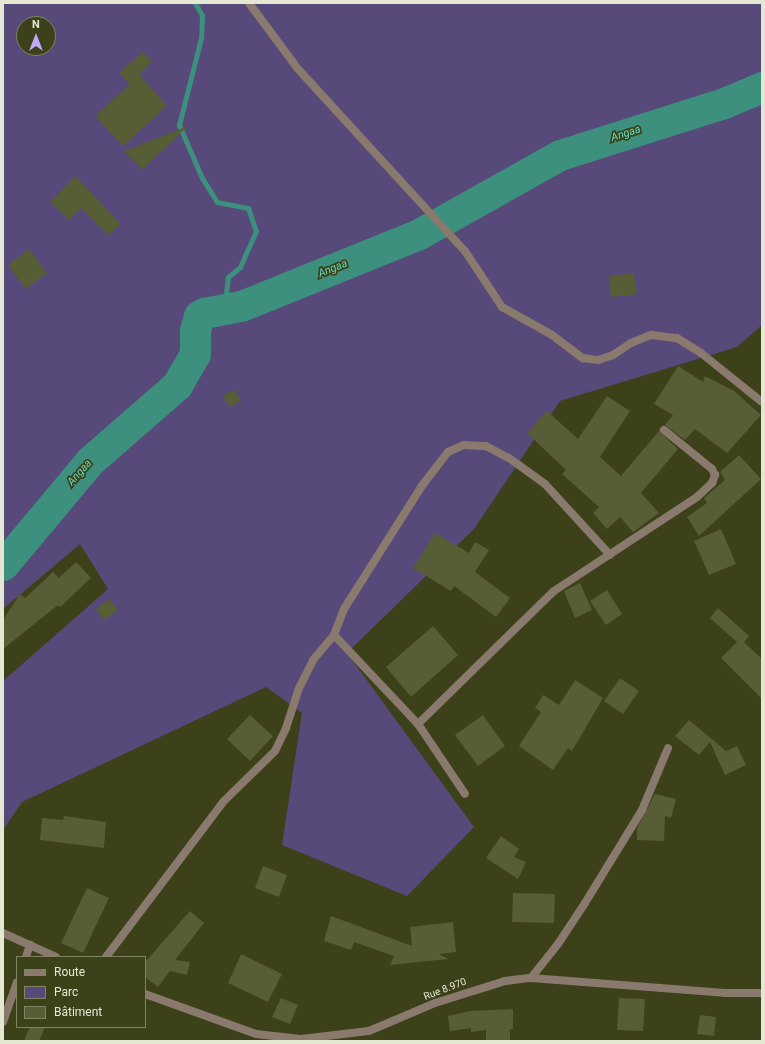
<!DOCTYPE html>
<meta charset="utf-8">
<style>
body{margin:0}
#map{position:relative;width:765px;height:1044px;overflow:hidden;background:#3c4119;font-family:Roboto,sans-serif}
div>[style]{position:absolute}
.green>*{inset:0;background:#57497a}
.stream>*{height:5px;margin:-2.5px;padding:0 2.5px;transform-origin:2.5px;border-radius:2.5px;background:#3c907d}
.river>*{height:31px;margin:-15.5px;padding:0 15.5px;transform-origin:15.5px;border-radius:15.5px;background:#3c907d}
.building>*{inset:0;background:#575d34}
.street>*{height:8px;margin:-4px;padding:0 4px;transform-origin:4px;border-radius:4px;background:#8a796d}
span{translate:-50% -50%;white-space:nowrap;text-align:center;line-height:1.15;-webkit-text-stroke:3.5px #3c4119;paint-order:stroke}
.street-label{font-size:10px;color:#e4e8d2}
.water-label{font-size:11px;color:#62dcc0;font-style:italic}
.frame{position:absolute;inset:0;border:4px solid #e4e8d2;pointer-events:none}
.legend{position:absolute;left:16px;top:956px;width:130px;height:72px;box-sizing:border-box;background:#3c4119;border:1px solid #7f8463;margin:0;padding:5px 7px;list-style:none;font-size:12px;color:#e4e8d2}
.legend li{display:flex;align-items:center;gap:8px;height:20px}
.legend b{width:20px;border:1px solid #7f8463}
.north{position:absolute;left:16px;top:16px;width:40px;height:40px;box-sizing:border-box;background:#3c4119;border:1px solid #7f8463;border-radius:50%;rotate:0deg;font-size:11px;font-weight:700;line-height:16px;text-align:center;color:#e4e8d2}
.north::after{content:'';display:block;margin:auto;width:14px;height:18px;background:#bda9f5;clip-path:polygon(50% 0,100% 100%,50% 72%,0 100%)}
</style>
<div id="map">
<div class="green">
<div style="clip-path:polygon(evenodd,3px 3px,762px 3px,762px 325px,737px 347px,560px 401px,474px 529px,347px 653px,474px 827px,407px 896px,282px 845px,302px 713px,266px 687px,22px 802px,3px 830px,3px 681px,108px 589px,80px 544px,3px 609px,3px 3px,24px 24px,48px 24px,48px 48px,24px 48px,24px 24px)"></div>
</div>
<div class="stream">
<div style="left:195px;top:3px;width:14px;rotate:60deg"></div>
<div style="left:202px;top:15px;width:23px;rotate:92deg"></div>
<div style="left:201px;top:38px;width:90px;rotate:104.2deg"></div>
<div style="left:179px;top:125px;width:58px;rotate:66.5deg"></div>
<div style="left:202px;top:178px;width:28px;rotate:58deg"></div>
<div style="left:217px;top:202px;width:32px;rotate:11deg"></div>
<div style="left:248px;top:208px;width:24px;rotate:71deg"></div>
<div style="left:256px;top:231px;width:39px;rotate:114deg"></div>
<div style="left:240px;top:267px;width:16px;rotate:140deg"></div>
<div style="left:228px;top:277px;width:31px;rotate:97deg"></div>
</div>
<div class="river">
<div style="left:3px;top:565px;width:136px;rotate:-50.1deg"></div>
<div style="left:90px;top:461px;width:116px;rotate:-41.1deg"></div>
<div style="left:177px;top:385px;width:36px;rotate:-60deg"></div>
<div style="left:195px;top:354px;width:24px;rotate:-90deg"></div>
<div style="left:195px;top:330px;width:15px;rotate:-74deg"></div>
<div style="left:199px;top:316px;width:6px;rotate:-31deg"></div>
<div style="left:204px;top:313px;width:38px;rotate:-11deg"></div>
<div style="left:241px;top:306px;width:192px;rotate:-22deg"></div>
<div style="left:419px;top:234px;width:162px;rotate:-29.3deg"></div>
<div style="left:560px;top:155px;width:172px;rotate:-17.6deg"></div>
<div style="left:724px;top:103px;width:41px;rotate:-22.8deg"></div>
</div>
<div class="building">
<div style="clip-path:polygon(143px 52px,152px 62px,139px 74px,167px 106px,123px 146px,95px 116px,130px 84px,119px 73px)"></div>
<div style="clip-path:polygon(188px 126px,142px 170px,124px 151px)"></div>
<div style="clip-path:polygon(75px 176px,121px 224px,108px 235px,81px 208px,69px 220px,50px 202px)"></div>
<div style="clip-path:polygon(29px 249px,47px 273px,26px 289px,8px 265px)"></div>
<div style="clip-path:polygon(634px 273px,637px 294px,611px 297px,609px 276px)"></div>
<div style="clip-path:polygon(678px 366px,703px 382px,705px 376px,734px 391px,761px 415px,727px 453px,695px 429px,685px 440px,665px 425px,673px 415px,654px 404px)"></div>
<div style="clip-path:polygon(235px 390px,241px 401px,229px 407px,223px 395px)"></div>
<div style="clip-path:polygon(607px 396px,630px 411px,600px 457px,621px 476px,659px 431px,678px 449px,641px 493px,659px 513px,633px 532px,620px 517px,607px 529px,593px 513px,599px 507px,562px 474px,566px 470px,527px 433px,547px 411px,578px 439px)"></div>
<div style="clip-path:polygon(739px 455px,761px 479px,699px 536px,687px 517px,707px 503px,704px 498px,725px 480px,720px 472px)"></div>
<div style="clip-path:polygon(721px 529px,736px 564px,709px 575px,694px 541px)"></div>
<div style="clip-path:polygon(435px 533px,469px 553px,475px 542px,489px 550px,475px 572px,510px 598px,496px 617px,454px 586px,451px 591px,413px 568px)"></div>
<div style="clip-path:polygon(76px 562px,91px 578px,60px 607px,58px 605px,3px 649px,3px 620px,20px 594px,25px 598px,53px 572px,59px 578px)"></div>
<div style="clip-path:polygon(580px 583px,592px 610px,575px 618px,564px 591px)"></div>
<div style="clip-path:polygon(607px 590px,622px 614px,606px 625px,590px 601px)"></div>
<div style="clip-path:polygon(109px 599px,118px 610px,104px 620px,96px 609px)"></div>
<div style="clip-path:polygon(718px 608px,749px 636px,744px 642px,762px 659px,762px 699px,721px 658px,737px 642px,710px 618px)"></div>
<div style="clip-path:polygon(433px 626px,458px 655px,411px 697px,386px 667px)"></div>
<div style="clip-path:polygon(620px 678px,639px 691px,623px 714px,604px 701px)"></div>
<div style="clip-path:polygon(575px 680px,603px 698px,572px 751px,568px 748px,553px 770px,519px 746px,541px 712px,535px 708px,543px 695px,559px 705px)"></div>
<div style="clip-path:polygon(250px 715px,273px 736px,250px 761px,227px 739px)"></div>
<div style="clip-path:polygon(483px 715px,505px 746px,478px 766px,455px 735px)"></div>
<div style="clip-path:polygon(689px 720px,726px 751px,737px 746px,746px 765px,725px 775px,710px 742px,699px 755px,675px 736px)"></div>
<div style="clip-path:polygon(655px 794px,676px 799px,671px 818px,665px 816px,664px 841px,637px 840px,637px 828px)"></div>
<div style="clip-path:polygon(64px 816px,106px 822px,104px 848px,40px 840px,42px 818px,63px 820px)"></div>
<div style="clip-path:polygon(501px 836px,519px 849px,514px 857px,526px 862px,518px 879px,486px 858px)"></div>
<div style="clip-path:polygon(263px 866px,287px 875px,279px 897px,255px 888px)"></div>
<div style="clip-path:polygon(87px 888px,109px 898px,83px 953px,61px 943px)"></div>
<div style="clip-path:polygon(513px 893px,555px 894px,554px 923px,512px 922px)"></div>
<div style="clip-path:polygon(190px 911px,204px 923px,175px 960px,190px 962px,187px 975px,170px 971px,158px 987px,145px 977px,145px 962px)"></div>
<div style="clip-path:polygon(331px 916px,412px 946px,410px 927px,453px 922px,456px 952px,439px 954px,448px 959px,390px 965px,394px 956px,354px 942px,351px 950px,324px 941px)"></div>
<div style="clip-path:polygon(241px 954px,282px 974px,268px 1002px,228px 983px)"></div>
<div style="clip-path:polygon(281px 998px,298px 1005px,290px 1024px,272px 1017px)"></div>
<div style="clip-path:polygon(619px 998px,645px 999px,643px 1031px,617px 1030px)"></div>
<div style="clip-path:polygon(513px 1009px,513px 1029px,510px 1029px,510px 1041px,486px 1041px,486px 1030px,471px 1032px,471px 1028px,450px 1031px,448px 1016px,470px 1011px)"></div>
<div style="clip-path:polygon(700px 1015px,716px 1017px,714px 1036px,697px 1034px)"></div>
<div style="clip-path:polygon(30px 1027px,45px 1027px,39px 1041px,24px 1041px)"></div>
</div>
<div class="street">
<div style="left:249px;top:3px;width:82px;rotate:53.4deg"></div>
<div style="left:298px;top:69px;width:247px;rotate:47.5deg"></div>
<div style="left:465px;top:251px;width:67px;rotate:56.5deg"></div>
<div style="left:502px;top:307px;width:57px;rotate:29.2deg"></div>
<div style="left:552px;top:335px;width:39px;rotate:37deg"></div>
<div style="left:583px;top:358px;width:15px;rotate:8deg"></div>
<div style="left:598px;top:360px;width:16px;rotate:-18deg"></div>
<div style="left:613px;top:355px;width:22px;rotate:-34deg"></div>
<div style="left:631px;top:343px;width:22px;rotate:-22deg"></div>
<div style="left:651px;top:335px;width:26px;rotate:7deg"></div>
<div style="left:677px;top:338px;width:28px;rotate:32deg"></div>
<div style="left:701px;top:353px;width:78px;rotate:38.8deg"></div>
<div style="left:334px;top:635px;width:122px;rotate:46.7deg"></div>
<div style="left:418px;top:724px;width:84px;rotate:56.1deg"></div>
<div style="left:418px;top:724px;width:190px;rotate:-44.4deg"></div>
<div style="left:554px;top:591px;width:171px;rotate:-33.3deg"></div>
<div style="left:697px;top:497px;width:21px;rotate:-43deg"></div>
<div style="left:712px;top:483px;width:9px;rotate:-69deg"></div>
<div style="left:715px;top:475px;width:7px;rotate:-117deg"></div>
<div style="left:712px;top:469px;width:62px;rotate:-140.9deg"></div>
<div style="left:3px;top:933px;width:58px;rotate:24.4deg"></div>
<div style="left:26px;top:957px;width:13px;rotate:-72deg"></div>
<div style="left:106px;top:957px;width:196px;rotate:-52.9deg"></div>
<div style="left:224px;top:801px;width:71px;rotate:-44.4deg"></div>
<div style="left:275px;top:751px;width:25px;rotate:-64deg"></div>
<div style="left:286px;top:728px;width:40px;rotate:-72deg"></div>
<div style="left:298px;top:690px;width:34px;rotate:-63deg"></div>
<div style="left:313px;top:660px;width:33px;rotate:-50deg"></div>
<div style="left:334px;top:635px;width:28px;rotate:-69deg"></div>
<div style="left:344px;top:609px;width:144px;rotate:-57.7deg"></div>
<div style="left:421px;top:487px;width:44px;rotate:-52.4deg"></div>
<div style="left:448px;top:452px;width:17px;rotate:-24deg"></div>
<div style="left:464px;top:445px;width:22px;rotate:3deg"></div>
<div style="left:486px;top:446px;width:26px;rotate:28deg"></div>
<div style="left:509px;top:458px;width:44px;rotate:35.8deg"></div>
<div style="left:545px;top:484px;width:96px;rotate:47.5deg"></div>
<div style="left:531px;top:978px;width:43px;rotate:-51.5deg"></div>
<div style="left:558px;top:944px;width:49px;rotate:-56.6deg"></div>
<div style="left:585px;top:903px;width:109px;rotate:-58.5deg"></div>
<div style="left:642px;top:810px;width:67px;rotate:-67.2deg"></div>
<div style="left:145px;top:994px;width:118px;rotate:19.8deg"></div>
<div style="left:256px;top:1034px;width:45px;rotate:6.3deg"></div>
<div style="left:301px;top:1039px;width:68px;rotate:-6.7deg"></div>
<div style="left:369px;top:1031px;width:72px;rotate:-23deg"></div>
<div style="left:435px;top:1003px;width:73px;rotate:-17.4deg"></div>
<div style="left:505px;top:981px;width:26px;rotate:-7deg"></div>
<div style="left:531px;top:978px;width:194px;rotate:4.4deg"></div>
<div style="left:724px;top:993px;width:38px"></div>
<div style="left:3px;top:1022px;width:42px;rotate:-70.7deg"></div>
</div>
<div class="street-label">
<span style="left:445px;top:989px;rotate:-21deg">Rue 8.970</span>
</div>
<div class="water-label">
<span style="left:626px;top:134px;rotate:-18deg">Angaa</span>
<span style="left:333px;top:269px;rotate:-22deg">Angaa</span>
<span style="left:80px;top:473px;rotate:-49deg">Angaa</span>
</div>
<div class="frame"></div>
<ul class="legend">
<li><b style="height:5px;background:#8a796d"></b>Route</li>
<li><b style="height:11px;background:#57497a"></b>Parc</li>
<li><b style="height:11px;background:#575d34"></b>Bâtiment</li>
</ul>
<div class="north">N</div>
</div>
